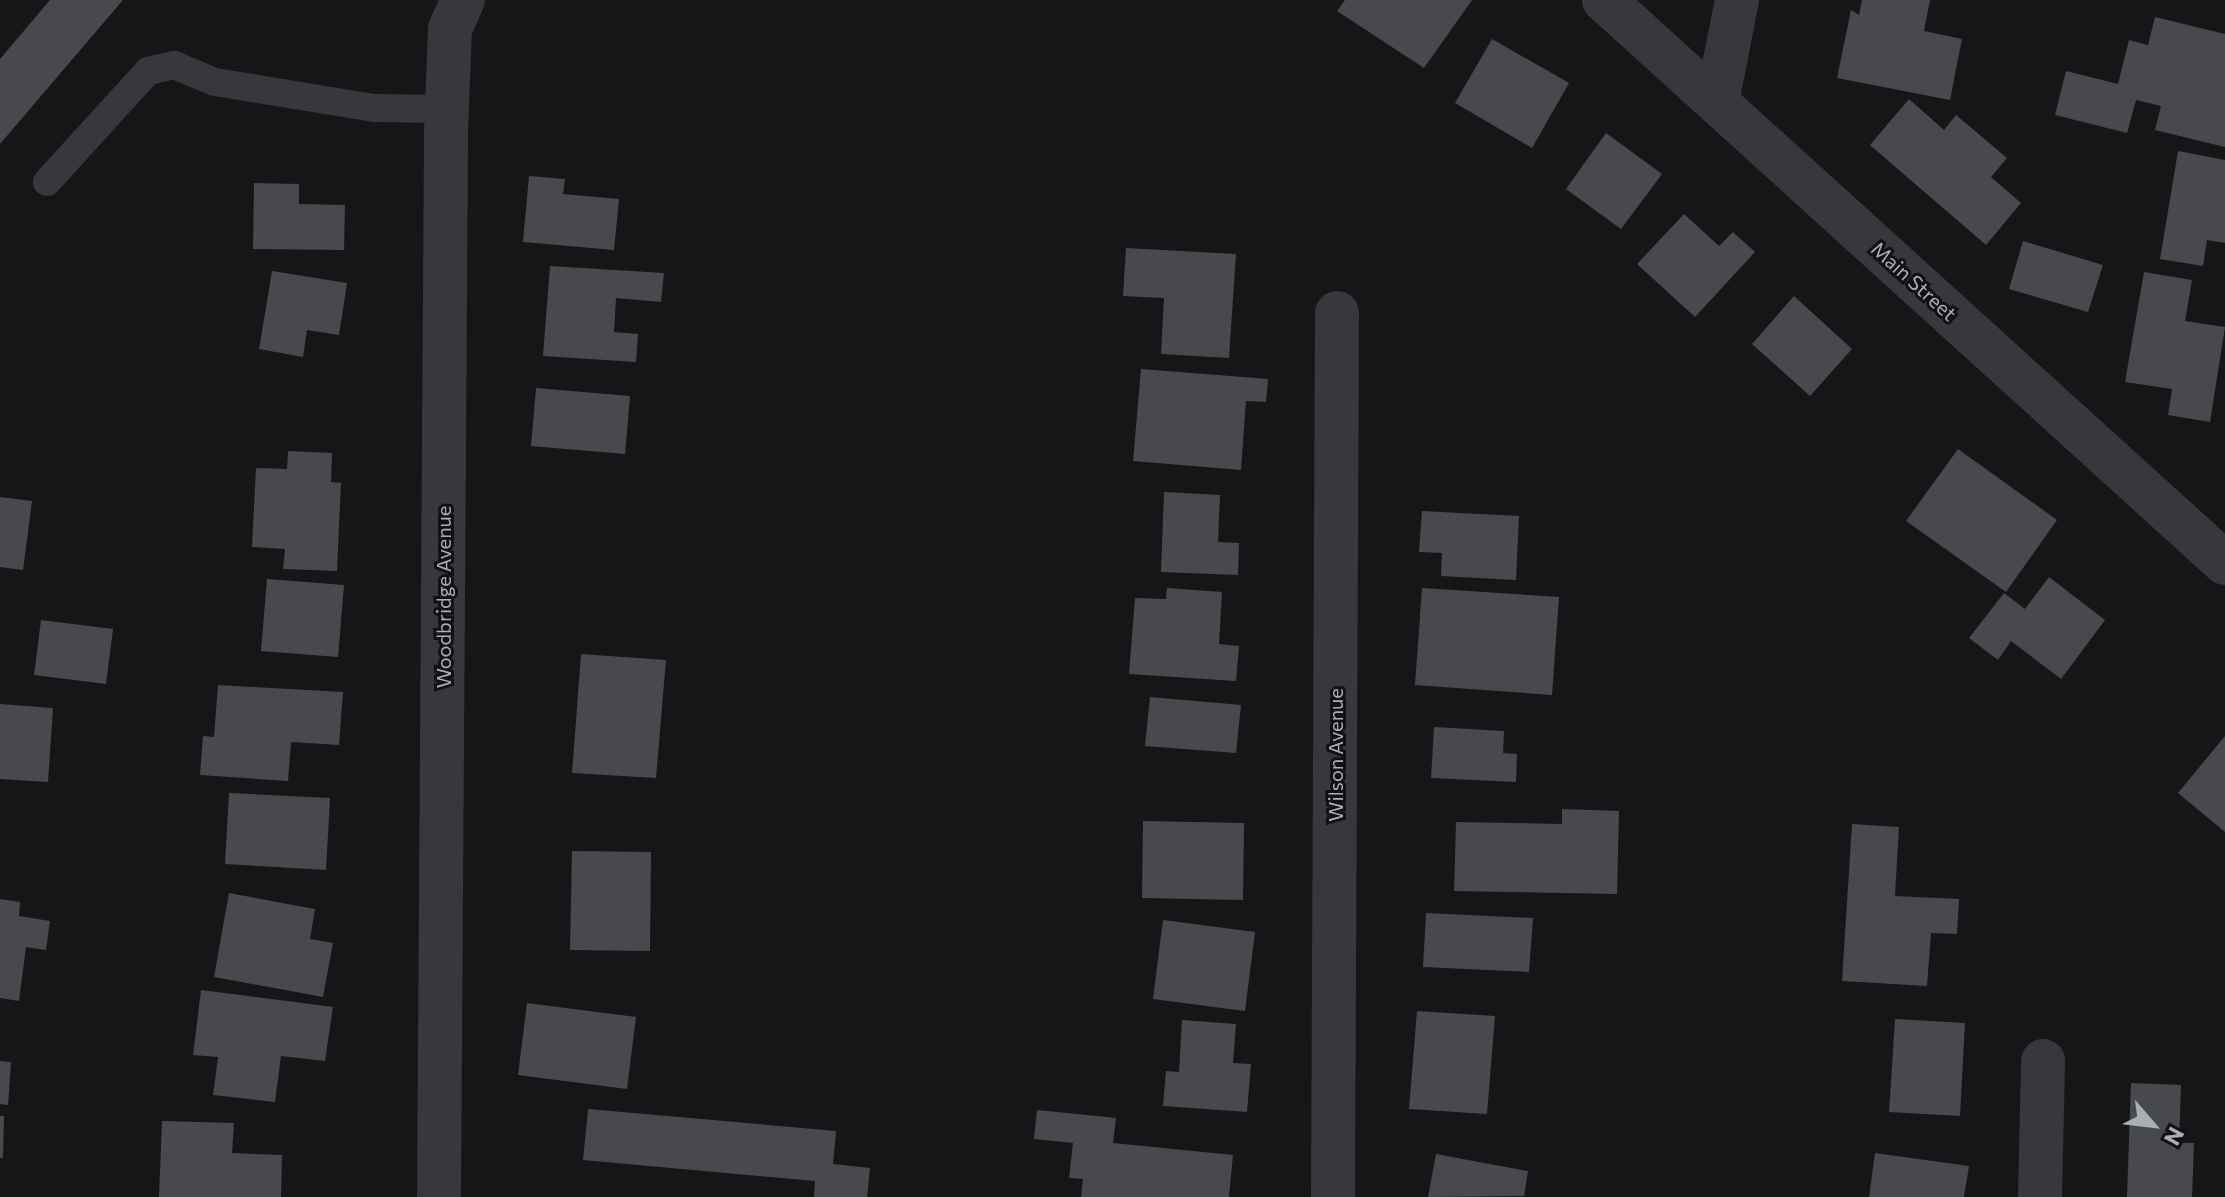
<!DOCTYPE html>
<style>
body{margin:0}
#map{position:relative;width:2225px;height:1197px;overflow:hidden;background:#161618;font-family:Commissioner,sans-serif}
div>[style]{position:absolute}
.building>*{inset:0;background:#48494d}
.service>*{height:28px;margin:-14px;padding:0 14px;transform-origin:14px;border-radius:14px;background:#38383c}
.minor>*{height:44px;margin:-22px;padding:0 22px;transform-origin:22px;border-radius:22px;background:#38383c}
span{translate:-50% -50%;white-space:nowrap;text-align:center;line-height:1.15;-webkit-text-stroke:6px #111113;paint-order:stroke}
.street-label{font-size:20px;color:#aaaeb6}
.north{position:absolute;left:2113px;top:1085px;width:80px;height:80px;-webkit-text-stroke:6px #111113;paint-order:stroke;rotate:118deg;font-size:22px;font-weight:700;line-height:32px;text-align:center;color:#aaaeb6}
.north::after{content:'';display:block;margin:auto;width:28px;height:36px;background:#aaaeb6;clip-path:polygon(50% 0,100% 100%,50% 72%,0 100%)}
</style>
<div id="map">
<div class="building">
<div style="clip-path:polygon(50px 0,123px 0,0 144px,0 59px)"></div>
<div style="clip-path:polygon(1345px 0,1472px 0,1424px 68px,1337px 11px)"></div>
<div style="clip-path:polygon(1862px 0,1930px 0,1924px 31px,1962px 39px,1950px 100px,1837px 78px,1851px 10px,1859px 15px)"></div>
<div style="clip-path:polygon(2155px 17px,2225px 34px,2225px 147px,2155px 130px,2161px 106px,2136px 100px,2127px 133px,2055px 115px,2066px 71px,2118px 84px,2129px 40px,2148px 45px)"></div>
<div style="clip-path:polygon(1492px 39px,1569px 83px,1532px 148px,1455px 103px)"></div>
<div style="clip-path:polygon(1909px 99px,1944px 130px,1956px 115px,2007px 158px,1991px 177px,2021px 203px,1986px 245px,1870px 145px)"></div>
<div style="clip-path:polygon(1606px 133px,1662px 174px,1621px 229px,1566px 189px)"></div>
<div style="clip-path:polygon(2178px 151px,2225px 160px,2225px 243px,2207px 240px,2203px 266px,2160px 259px)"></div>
<div style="clip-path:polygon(529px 176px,565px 179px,563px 194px,619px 199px,614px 250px,523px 242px)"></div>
<div style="clip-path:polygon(254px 183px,299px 184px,299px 204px,345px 205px,344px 250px,253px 249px)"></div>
<div style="clip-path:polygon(1684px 214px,1719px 246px,1733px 232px,1755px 252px,1695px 317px,1637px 264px)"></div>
<div style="clip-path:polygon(2023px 241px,2103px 265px,2088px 312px,2009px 289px)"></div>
<div style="clip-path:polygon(1126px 248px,1236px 254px,1229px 358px,1161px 354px,1164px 298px,1123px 296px)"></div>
<div style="clip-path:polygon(550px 266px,664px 273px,661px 302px,616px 298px,614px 332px,638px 334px,636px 362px,543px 356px)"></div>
<div style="clip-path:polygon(272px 271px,347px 283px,339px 335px,307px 330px,303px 357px,259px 349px)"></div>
<div style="clip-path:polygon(2144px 272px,2192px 280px,2185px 321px,2225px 327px,2210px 422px,2168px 415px,2172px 389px,2125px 382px)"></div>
<div style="clip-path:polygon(1794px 296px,1852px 349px,1810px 396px,1752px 344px)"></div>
<div style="clip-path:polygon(1141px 369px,1268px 379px,1266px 402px,1246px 401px,1241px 470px,1133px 461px)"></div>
<div style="clip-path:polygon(536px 388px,630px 396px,625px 454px,531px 446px)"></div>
<div style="clip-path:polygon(1958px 449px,2057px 520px,2006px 592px,1906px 521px)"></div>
<div style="clip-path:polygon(288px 451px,332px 453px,331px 482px,341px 483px,337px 571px,283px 569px,285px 549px,252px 547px,256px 468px,287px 469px)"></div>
<div style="clip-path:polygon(1164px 492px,1220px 495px,1218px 542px,1239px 543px,1238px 575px,1161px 572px)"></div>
<div style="clip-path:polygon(0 497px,32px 501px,23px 570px,0 567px)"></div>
<div style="clip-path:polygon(1422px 511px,1519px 516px,1516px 580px,1441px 576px,1442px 553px,1419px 552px)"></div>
<div style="clip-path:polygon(2049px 577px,2105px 620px,2061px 679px,2011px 641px,1998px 660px,1969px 638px,2004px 593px,2025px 609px)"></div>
<div style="clip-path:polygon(267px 579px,344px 585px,338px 657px,261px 651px)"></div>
<div style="clip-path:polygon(1167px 588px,1222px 592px,1219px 644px,1239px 646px,1236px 681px,1129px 674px,1135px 598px,1166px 599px)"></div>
<div style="clip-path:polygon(1422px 588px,1559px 597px,1552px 695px,1415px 685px)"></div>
<div style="clip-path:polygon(41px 620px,113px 629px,106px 684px,34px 675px)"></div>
<div style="clip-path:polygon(581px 654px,666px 660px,656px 778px,572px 773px)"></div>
<div style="clip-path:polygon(218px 685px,343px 692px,339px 745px,291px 742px,288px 781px,200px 775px,203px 736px,214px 737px)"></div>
<div style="clip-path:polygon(1150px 697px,1241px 705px,1236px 753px,1145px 746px)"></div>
<div style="clip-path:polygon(0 704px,53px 708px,48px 782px,0 779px)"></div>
<div style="clip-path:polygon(1434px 727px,1504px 731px,1503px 753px,1517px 754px,1516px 782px,1431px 778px)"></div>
<div style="clip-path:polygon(2225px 736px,2225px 832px,2178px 793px)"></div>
<div style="clip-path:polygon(229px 793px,330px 798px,326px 870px,225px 864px)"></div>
<div style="clip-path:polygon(1562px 809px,1619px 811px,1617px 894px,1454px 891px,1456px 822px,1562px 824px)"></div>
<div style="clip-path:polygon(1143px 821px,1244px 823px,1243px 900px,1142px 898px)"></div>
<div style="clip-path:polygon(1852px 824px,1899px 827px,1895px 896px,1959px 899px,1957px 934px,1931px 933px,1927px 986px,1842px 981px)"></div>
<div style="clip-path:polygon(572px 851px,651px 852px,650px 951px,570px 950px)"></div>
<div style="clip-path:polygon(229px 893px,315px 909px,310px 939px,333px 943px,323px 997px,214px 977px)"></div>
<div style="clip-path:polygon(0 899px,20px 902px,19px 916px,50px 921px,46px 950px,26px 947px,19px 1001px,0 998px)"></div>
<div style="clip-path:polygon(1426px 913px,1533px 918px,1529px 972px,1423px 967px)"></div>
<div style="clip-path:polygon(1163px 920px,1255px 932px,1245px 1011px,1153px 999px)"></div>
<div style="clip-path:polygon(201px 990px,333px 1007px,325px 1061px,281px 1056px,275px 1102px,213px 1095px,218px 1057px,193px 1055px)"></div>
<div style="clip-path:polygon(527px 1003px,636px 1017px,627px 1089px,518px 1075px)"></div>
<div style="clip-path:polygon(1417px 1011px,1495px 1016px,1487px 1114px,1409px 1109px)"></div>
<div style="clip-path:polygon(1895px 1019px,1965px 1023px,1960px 1116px,1889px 1112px)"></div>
<div style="clip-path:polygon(1182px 1020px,1236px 1024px,1233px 1063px,1251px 1064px,1247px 1112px,1163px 1106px,1166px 1071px,1179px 1072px)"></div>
<div style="clip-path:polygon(0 1061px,11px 1062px,8px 1105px,0 1104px)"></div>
<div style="clip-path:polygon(2131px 1083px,2181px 1085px,2179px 1143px,2194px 1143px,2192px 1197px,2127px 1197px)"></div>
<div style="clip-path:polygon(588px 1109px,836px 1131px,833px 1164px,870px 1168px,867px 1197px,814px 1197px,815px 1181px,583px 1160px)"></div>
<div style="clip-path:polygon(1037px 1110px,1116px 1118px,1113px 1143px,1233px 1155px,1229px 1197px,1081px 1197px,1083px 1179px,1069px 1178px,1073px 1143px,1034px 1139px)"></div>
<div style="clip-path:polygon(0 1116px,4px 1116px,3px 1158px,0 1158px)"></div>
<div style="clip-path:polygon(162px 1121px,234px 1123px,232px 1153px,282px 1155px,281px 1197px,159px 1197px)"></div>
<div style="clip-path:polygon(1875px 1153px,1969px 1166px,1964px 1197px,1869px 1197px)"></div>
<div style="clip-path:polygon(1436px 1154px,1528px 1171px,1524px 1196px,1428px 1197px)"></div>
</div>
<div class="service">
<div style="left:47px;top:182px;width:150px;rotate:-47.7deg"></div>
<div style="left:148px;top:71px;width:27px;rotate:-13deg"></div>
<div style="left:174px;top:65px;width:44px;rotate:22.5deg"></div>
<div style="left:215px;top:82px;width:161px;rotate:9.3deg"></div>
<div style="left:374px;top:108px;width:73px;rotate:0.8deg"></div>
</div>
<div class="minor">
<div style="left:1604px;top:0;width:838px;rotate:42.2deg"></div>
<div style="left:1717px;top:102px;width:104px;rotate:-78.9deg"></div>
<div style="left:439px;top:1197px;width:1065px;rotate:-89.62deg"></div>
<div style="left:446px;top:132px;width:103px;rotate:-87.8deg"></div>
<div style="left:450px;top:29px;width:32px;rotate:-66deg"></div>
<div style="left:1333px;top:1197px;width:884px;rotate:-89.74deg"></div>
<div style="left:2040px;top:1197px;width:136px;rotate:-88.7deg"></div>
</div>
<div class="street-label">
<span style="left:1914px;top:281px;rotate:42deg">Main Street</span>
<span style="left:443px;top:597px;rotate:-90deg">Woodbridge Avenue</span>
<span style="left:1335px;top:755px;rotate:-90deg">Wilson Avenue</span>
</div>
<div class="north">N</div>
</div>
